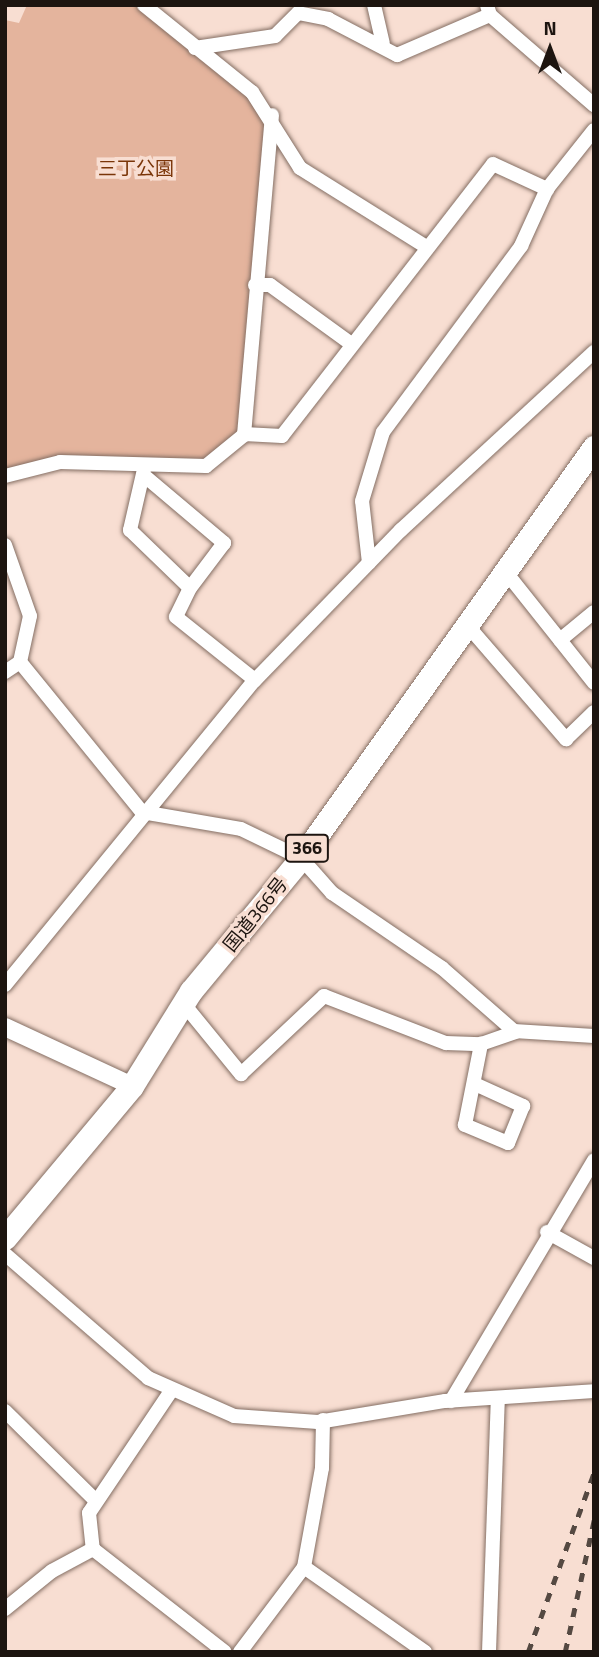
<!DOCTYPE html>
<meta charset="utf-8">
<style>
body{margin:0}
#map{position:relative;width:599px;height:1657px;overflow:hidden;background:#f8ded2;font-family:"Titillium Web","Noto Sans JP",sans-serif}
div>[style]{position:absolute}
.green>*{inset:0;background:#e4b49d}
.roads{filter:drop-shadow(0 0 2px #846e63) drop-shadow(0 0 2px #846e63)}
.minor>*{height:14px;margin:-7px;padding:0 7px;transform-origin:7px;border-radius:7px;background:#fff}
.tertiary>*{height:18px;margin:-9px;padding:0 9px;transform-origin:9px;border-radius:9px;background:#fff}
.trunk>*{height:23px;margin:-11.5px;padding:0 11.5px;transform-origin:11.5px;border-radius:11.5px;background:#fff}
.rail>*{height:4.5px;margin-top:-2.25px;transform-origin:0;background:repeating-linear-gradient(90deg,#554942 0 9px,transparent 0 18px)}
span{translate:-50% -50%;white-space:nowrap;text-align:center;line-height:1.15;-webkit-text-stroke:7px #f8ded2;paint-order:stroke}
.shield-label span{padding:2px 5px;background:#f8ded2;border:2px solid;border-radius:5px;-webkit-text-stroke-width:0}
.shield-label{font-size:18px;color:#1d1510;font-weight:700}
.park-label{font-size:19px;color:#7a3508}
.street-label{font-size:19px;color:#1d1510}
.frame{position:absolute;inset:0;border:7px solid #1d1510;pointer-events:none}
.north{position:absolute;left:515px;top:14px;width:70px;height:70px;-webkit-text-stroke:5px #f8ded2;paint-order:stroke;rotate:0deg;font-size:19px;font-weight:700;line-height:28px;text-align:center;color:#1d1510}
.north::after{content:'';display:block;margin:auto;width:24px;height:32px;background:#1d1510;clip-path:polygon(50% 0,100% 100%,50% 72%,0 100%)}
</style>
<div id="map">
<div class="green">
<div style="clip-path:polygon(27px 5px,144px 5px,272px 115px,244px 434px,206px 466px,60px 462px,5px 476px,5px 20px,19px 23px)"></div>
</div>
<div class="roads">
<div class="minor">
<div style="left:144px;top:5px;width:139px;rotate:38.9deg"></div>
<div style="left:252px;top:92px;width:90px;rotate:57.7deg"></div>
<div style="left:300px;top:168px;width:147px;rotate:32deg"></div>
<div style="left:374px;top:5px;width:39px;rotate:77deg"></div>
<div style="left:298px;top:13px;width:31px;rotate:11deg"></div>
<div style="left:328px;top:19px;width:78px;rotate:27.6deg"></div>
<div style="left:397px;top:55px;width:101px;rotate:-23.3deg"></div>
<div style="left:490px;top:15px;width:10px;rotate:-107deg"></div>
<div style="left:490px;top:15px;width:138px;rotate:40.9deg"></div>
<div style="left:195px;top:48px;width:81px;rotate:-8.5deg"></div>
<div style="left:275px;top:36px;width:33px;rotate:-45deg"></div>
<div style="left:255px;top:285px;width:15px"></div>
<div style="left:270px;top:285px;width:99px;rotate:35.9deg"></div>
<div style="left:244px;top:434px;width:38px;rotate:3deg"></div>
<div style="left:282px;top:436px;width:344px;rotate:-52.2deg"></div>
<div style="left:493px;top:164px;width:60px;rotate:24.8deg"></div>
<div style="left:145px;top:465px;width:67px;rotate:103deg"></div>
<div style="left:130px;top:530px;width:83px;rotate:44deg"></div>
<div style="left:190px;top:588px;width:32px;rotate:116deg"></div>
<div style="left:176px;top:617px;width:101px;rotate:38.6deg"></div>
<div style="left:5px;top:476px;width:57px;rotate:-14.3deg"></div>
<div style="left:60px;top:462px;width:146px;rotate:1.6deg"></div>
<div style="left:206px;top:466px;width:49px;rotate:-39.2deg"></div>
<div style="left:244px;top:435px;width:321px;rotate:-85deg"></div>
<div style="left:147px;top:478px;width:101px;rotate:40.2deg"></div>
<div style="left:224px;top:543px;width:56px;rotate:127.1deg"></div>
<div style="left:5px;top:545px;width:75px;rotate:70.6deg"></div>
<div style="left:30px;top:616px;width:47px;rotate:102.3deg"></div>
<div style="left:20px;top:662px;width:18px;rotate:146deg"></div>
<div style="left:369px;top:563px;width:62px;rotate:-96.4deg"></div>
<div style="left:362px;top:501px;width:72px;rotate:-73.1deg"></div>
<div style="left:383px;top:432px;width:232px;rotate:-53.4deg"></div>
<div style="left:521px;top:246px;width:63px;rotate:-65.5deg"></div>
<div style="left:547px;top:189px;width:75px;rotate:-51.5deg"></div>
<div style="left:505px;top:571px;width:143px;rotate:51.5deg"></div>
<div style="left:468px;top:626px;width:150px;rotate:49.1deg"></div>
<div style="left:566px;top:739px;width:39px;rotate:-44deg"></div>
<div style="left:560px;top:640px;width:44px;rotate:-39.5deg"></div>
<div style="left:20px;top:662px;width:193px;rotate:50.9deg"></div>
<div style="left:142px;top:812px;width:100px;rotate:9.7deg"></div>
<div style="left:241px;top:829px;width:67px;rotate:25.8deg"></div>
<div style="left:301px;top:858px;width:47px;rotate:48.5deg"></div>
<div style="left:332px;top:893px;width:133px;rotate:34.3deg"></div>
<div style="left:442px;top:968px;width:96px;rotate:41.2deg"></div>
<div style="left:514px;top:1031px;width:80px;rotate:3.6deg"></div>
<div style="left:5px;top:985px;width:394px;rotate:-50.7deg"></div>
<div style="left:255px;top:680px;width:209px;rotate:-45.8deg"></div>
<div style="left:401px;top:530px;width:263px;rotate:-42.7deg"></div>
<div style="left:183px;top:1003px;width:92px;rotate:50.8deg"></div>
<div style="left:241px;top:1074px;width:114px;rotate:-43.2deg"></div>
<div style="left:324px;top:996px;width:131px;rotate:21.1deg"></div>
<div style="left:446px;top:1043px;width:35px;rotate:2deg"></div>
<div style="left:477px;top:1085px;width:51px;rotate:24.5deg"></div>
<div style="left:523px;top:1106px;width:40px;rotate:112deg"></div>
<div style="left:508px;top:1143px;width:47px;rotate:-157.3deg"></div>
<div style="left:465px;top:1125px;width:83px;rotate:-78.8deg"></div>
<div style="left:481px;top:1044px;width:37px;rotate:-19deg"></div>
<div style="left:547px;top:1232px;width:54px;rotate:29deg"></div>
<div style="left:5px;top:1254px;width:189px;rotate:40.9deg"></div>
<div style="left:148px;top:1378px;width:94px;rotate:23.8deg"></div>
<div style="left:234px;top:1416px;width:84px;rotate:4.1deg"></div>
<div style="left:318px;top:1422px;width:129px;rotate:-9.4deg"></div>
<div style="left:445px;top:1401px;width:149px;rotate:-3.8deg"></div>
<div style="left:171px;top:1391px;width:147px;rotate:123.9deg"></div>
<div style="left:89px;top:1513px;width:36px;rotate:84deg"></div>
<div style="left:93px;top:1549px;width:167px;rotate:38deg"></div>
<div style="left:451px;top:1401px;width:280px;rotate:-59.3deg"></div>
<div style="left:5px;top:1411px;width:127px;rotate:44.7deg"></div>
<div style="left:304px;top:1567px;width:148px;rotate:35.1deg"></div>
<div style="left:5px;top:1609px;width:60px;rotate:-39deg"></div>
<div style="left:52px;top:1571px;width:47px;rotate:-28.2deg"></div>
<div style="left:240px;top:1652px;width:106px;rotate:-53deg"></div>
<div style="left:304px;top:1567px;width:101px;rotate:-79.7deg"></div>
<div style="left:322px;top:1468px;width:48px;rotate:-88.8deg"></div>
<div style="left:489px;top:1652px;width:253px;rotate:-88deg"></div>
</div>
<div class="tertiary">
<div style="left:5px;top:1027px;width:140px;rotate:24.9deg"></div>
</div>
<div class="trunk">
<div style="left:5px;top:1238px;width:198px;rotate:-50.1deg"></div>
<div style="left:132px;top:1086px;width:112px;rotate:-58.2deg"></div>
<div style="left:191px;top:991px;width:173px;rotate:-50.4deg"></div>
<div style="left:301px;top:858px;width:505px;rotate:-54.52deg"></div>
</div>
</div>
<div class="rail">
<div style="left:528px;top:1652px;width:191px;rotate:-69.8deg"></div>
<div style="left:565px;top:1652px;width:135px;rotate:-77.6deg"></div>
</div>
<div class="shield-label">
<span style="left:307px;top:848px">366</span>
</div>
<div class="park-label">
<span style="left:136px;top:168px">三丁公園</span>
</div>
<div class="street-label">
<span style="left:255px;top:914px;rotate:-51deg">国道366号</span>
</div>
<div class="frame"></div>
<div class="north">N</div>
</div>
